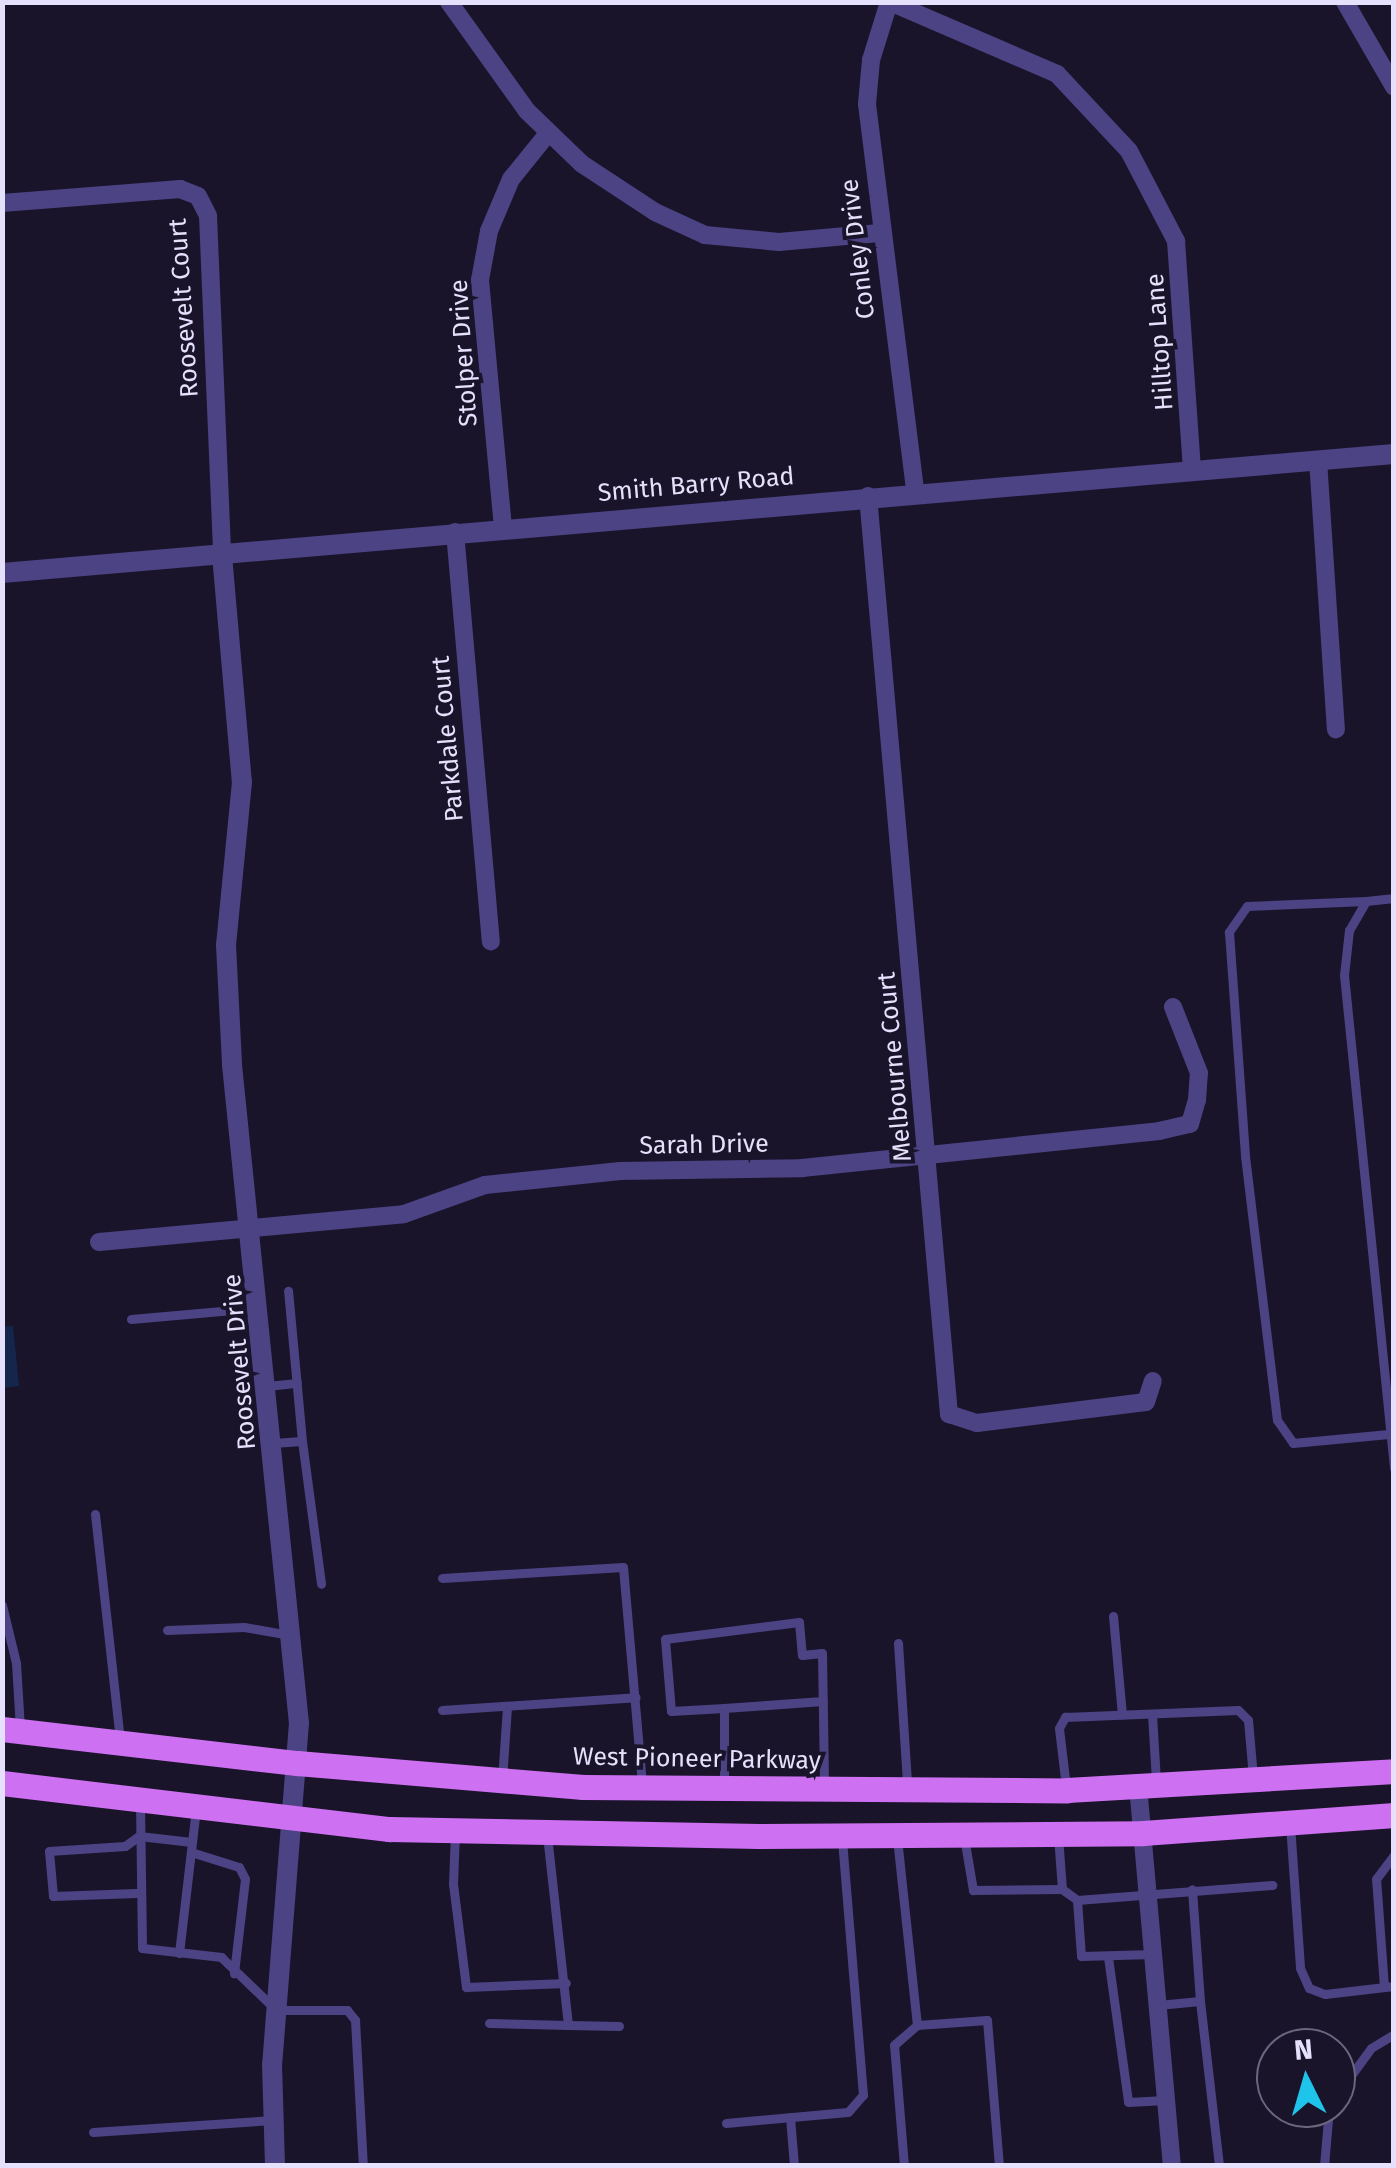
<!DOCTYPE html>
<style>
body{margin:0}
#map{position:relative;width:1396px;height:2168px;overflow:hidden;background:#1a142a;font-family:"Fira Sans",sans-serif}
div>[style]{position:absolute}
.water>*{inset:0;background:#15264d}
.service>*{height:9px;margin:-4.5px;padding:0 4.5px;transform-origin:4.5px;border-radius:4.5px;background:#4c4384}
.minor>*{height:18px;margin:-9px;padding:0 9px;transform-origin:9px;border-radius:9px;background:#4c4384}
.tertiary>*{height:20px;margin:-10px;padding:0 10px;transform-origin:10px;border-radius:10px;background:#4c4384}
.primary>*{height:25px;margin:-12.5px;padding:0 12.5px;transform-origin:12.5px;border-radius:12.5px;background:#cd71f2}
span{translate:-50% -50%;white-space:nowrap;text-align:center;line-height:1.15;-webkit-text-stroke:8px #1a142a;paint-order:stroke}
.street-label{font-size:25px;color:#e5e0fc}
.frame{position:absolute;inset:0;border:5px solid #e5e0fc;pointer-events:none}
.north{position:absolute;left:1256px;top:2028px;width:100px;height:100px;box-sizing:border-box;background:#1a142a;border:2px solid #6b667e;border-radius:50%;rotate:355deg;font-size:28px;font-weight:700;line-height:40px;text-align:center;color:#e5e0fc}
.north::after{content:'';display:block;margin:auto;width:35px;height:45px;background:#1ec4ea;clip-path:polygon(50% 0,100% 100%,50% 72%,0 100%)}
</style>
<div id="map">
<div class="water">
<div style="clip-path:polygon(13px 1326px,19px 1386px,3px 1388px,3px 1327px)"></div>
</div>
<div class="service">
<div style="left:1394px;top:898px;width:28px;rotate:174deg"></div>
<div style="left:1366px;top:901px;width:34px;rotate:120deg"></div>
<div style="left:1349px;top:930px;width:45px;rotate:96.3deg"></div>
<div style="left:1344px;top:975px;width:496px;rotate:84.2deg"></div>
<div style="left:1366px;top:901px;width:119px;rotate:177.6deg"></div>
<div style="left:1247px;top:906px;width:32px;rotate:125deg"></div>
<div style="left:1229px;top:932px;width:225px;rotate:85.9deg"></div>
<div style="left:1245px;top:1156px;width:266px;rotate:83.1deg"></div>
<div style="left:1277px;top:1420px;width:28px;rotate:55deg"></div>
<div style="left:1293px;top:1443px;width:96px;rotate:-5.4deg"></div>
<div style="left:131px;top:1319px;width:126px;rotate:-5deg"></div>
<div style="left:267px;top:1386px;width:30px;rotate:-6deg"></div>
<div style="left:302px;top:1441px;width:144px;rotate:82.4deg"></div>
<div style="left:273px;top:1443px;width:29px;rotate:-4deg"></div>
<div style="left:302px;top:1441px;width:151px;rotate:-95.3deg"></div>
<div style="left:95px;top:1514px;width:228px;rotate:83.7deg"></div>
<div style="left:442px;top:1578px;width:181px;rotate:-3.5deg"></div>
<div style="left:623px;top:1567px;width:220px;rotate:85deg"></div>
<div style="left:2px;top:1605px;width:60px;rotate:76.4deg"></div>
<div style="left:16px;top:1663px;width:65px;rotate:86.5deg"></div>
<div style="left:1113px;top:1616px;width:99px;rotate:84.8deg"></div>
<div style="left:167px;top:1630px;width:77px;rotate:-2.2deg"></div>
<div style="left:244px;top:1627px;width:47px;rotate:9.9deg"></div>
<div style="left:898px;top:1643px;width:141px;rotate:86.3deg"></div>
<div style="left:724px;top:1708px;width:99px;rotate:-4deg"></div>
<div style="left:442px;top:1710px;width:194px;rotate:-3.8deg"></div>
<div style="left:1152px;top:1714px;width:67px;rotate:86.6deg"></div>
<div style="left:502px;top:1780px;width:74px;rotate:-86.1deg"></div>
<div style="left:724px;top:1783px;width:75px;rotate:-90deg"></div>
<div style="left:724px;top:1708px;width:53px;rotate:176.8deg"></div>
<div style="left:671px;top:1711px;width:72px;rotate:-94.8deg"></div>
<div style="left:665px;top:1639px;width:135px;rotate:-7.2deg"></div>
<div style="left:799px;top:1622px;width:33px;rotate:85deg"></div>
<div style="left:802px;top:1655px;width:20px;rotate:-6deg"></div>
<div style="left:822px;top:1653px;width:131px;rotate:89.1deg"></div>
<div style="left:1066px;top:1787px;width:59px;rotate:-96.8deg"></div>
<div style="left:1059px;top:1728px;width:13px;rotate:-61deg"></div>
<div style="left:1065px;top:1717px;width:173px;rotate:-2.3deg"></div>
<div style="left:1238px;top:1710px;width:14px;rotate:45deg"></div>
<div style="left:1248px;top:1720px;width:57px;rotate:85deg"></div>
<div style="left:140px;top:1803px;width:145px;rotate:89.2deg"></div>
<div style="left:142px;top:1948px;width:80px;rotate:6.5deg"></div>
<div style="left:221px;top:1957px;width:76px;rotate:43.9deg"></div>
<div style="left:276px;top:2010px;width:71px"></div>
<div style="left:347px;top:2010px;width:13px;rotate:51deg"></div>
<div style="left:355px;top:2020px;width:146px;rotate:86.9deg"></div>
<div style="left:1290px;top:1824px;width:144px;rotate:86deg"></div>
<div style="left:1300px;top:1968px;width:22px;rotate:66deg"></div>
<div style="left:1309px;top:1988px;width:17px;rotate:21deg"></div>
<div style="left:1325px;top:1994px;width:69px;rotate:-6.6deg"></div>
<div style="left:455px;top:1832px;width:52px;rotate:92.2deg"></div>
<div style="left:453px;top:1884px;width:104px;rotate:82.8deg"></div>
<div style="left:466px;top:1987px;width:100px;rotate:-2.3deg"></div>
<div style="left:1058px;top:1836px;width:53px;rotate:85.7deg"></div>
<div style="left:964px;top:1837px;width:54px;rotate:80.4deg"></div>
<div style="left:973px;top:1890px;width:89px;rotate:-0.6deg"></div>
<div style="left:1062px;top:1889px;width:19px;rotate:36deg"></div>
<div style="left:1077px;top:1900px;width:196px;rotate:-4.4deg"></div>
<div style="left:897px;top:1838px;width:188px;rotate:83.9deg"></div>
<div style="left:191px;top:1852px;width:50px;rotate:17.4deg"></div>
<div style="left:239px;top:1867px;width:13px;rotate:63deg"></div>
<div style="left:245px;top:1879px;width:95px;rotate:96.7deg"></div>
<div style="left:136px;top:1893px;width:83px;rotate:177.9deg"></div>
<div style="left:53px;top:1896px;width:45px;rotate:-95.1deg"></div>
<div style="left:49px;top:1851px;width:76px;rotate:-3.8deg"></div>
<div style="left:125px;top:1846px;width:17px;rotate:-36deg"></div>
<div style="left:139px;top:1836px;width:53px;rotate:6.5deg"></div>
<div style="left:1077px;top:1900px;width:56px;rotate:85.9deg"></div>
<div style="left:1081px;top:1956px;width:72px;rotate:-1.6deg"></div>
<div style="left:179px;top:1953px;width:145px;rotate:-83.3deg"></div>
<div style="left:1108px;top:1957px;width:146px;rotate:82.1deg"></div>
<div style="left:1128px;top:2102px;width:38px;rotate:-3deg"></div>
<div style="left:1384px;top:1987px;width:108px;rotate:-94.2deg"></div>
<div style="left:1376px;top:1879px;width:30px;rotate:-53deg"></div>
<div style="left:1200px;top:2001px;width:166px;rotate:83.4deg"></div>
<div style="left:1158px;top:2005px;width:42px;rotate:-5.4deg"></div>
<div style="left:1200px;top:2001px;width:112px;rotate:-94.1deg"></div>
<div style="left:489px;top:2023px;width:79px;rotate:1.5deg"></div>
<div style="left:568px;top:2025px;width:191px;rotate:-96.3deg"></div>
<div style="left:568px;top:2025px;width:51px;rotate:1.1deg"></div>
<div style="left:1336px;top:2096px;width:59px;rotate:-53.9deg"></div>
<div style="left:1371px;top:2048px;width:27px;rotate:-31deg"></div>
<div style="left:790px;top:2117px;width:49px;rotate:85.3deg"></div>
<div style="left:726px;top:2123px;width:122px;rotate:-5.2deg"></div>
<div style="left:848px;top:2112px;width:23px;rotate:-49deg"></div>
<div style="left:863px;top:2095px;width:258px;rotate:-94.7deg"></div>
<div style="left:93px;top:2132px;width:180px;rotate:-3.8deg"></div>
<div style="left:904px;top:2166px;width:121px;rotate:-94.7deg"></div>
<div style="left:894px;top:2045px;width:30px;rotate:-41deg"></div>
<div style="left:917px;top:2025px;width:70px;rotate:-4.1deg"></div>
<div style="left:987px;top:2020px;width:146px;rotate:85.3deg"></div>
<div style="left:1324px;top:2166px;width:58px;rotate:-85.1deg"></div>
</div>
<div class="minor">
<div style="left:449px;top:2px;width:134px;rotate:54.4deg"></div>
<div style="left:527px;top:111px;width:76px;rotate:43.9deg"></div>
<div style="left:582px;top:164px;width:87px;rotate:33.3deg"></div>
<div style="left:655px;top:212px;width:55px;rotate:24.7deg"></div>
<div style="left:705px;top:235px;width:74px;rotate:5.4deg"></div>
<div style="left:779px;top:242px;width:101px;rotate:-5.1deg"></div>
<div style="left:889px;top:2px;width:61px;rotate:107.2deg"></div>
<div style="left:871px;top:60px;width:44px;rotate:95.2deg"></div>
<div style="left:867px;top:104px;width:391px;rotate:82.9deg"></div>
<div style="left:890px;top:2px;width:182px;rotate:23.3deg"></div>
<div style="left:1057px;top:74px;width:105px;rotate:46.9deg"></div>
<div style="left:1129px;top:151px;width:102px;rotate:62.4deg"></div>
<div style="left:1176px;top:241px;width:230px;rotate:86deg"></div>
<div style="left:1345px;top:2px;width:98px;rotate:60deg"></div>
<div style="left:2px;top:203px;width:179px;rotate:-4.5deg"></div>
<div style="left:180px;top:189px;width:19px;rotate:21deg"></div>
<div style="left:198px;top:196px;width:22px;rotate:63deg"></div>
<div style="left:208px;top:216px;width:339px;rotate:87.6deg"></div>
<div style="left:1318px;top:460px;width:270px;rotate:86.2deg"></div>
<div style="left:868px;top:496px;width:922px;rotate:84.96deg"></div>
<div style="left:949px;top:1414px;width:29px;rotate:18deg"></div>
<div style="left:977px;top:1423px;width:170px;rotate:-7.1deg"></div>
<div style="left:1146px;top:1402px;width:22px;rotate:-72deg"></div>
<div style="left:503px;top:528px;width:249px;rotate:-95.3deg"></div>
<div style="left:480px;top:280px;width:50px;rotate:-79.6deg"></div>
<div style="left:489px;top:231px;width:56px;rotate:-67.1deg"></div>
<div style="left:511px;top:179px;width:60px;rotate:-51deg"></div>
<div style="left:455px;top:532px;width:411px;rotate:85deg"></div>
<div style="left:99px;top:1242px;width:306px;rotate:-5.2deg"></div>
<div style="left:404px;top:1214px;width:86px;rotate:-19.7deg"></div>
<div style="left:485px;top:1185px;width:136px;rotate:-5.9deg"></div>
<div style="left:620px;top:1171px;width:182px;rotate:-0.9deg"></div>
<div style="left:802px;top:1168px;width:359px;rotate:-5.9deg"></div>
<div style="left:1159px;top:1131px;width:32px;rotate:-13deg"></div>
<div style="left:1190px;top:1124px;width:25px;rotate:-74deg"></div>
<div style="left:1197px;top:1100px;width:27px;rotate:-86deg"></div>
<div style="left:1199px;top:1073px;width:71px;rotate:-111.5deg"></div>
<div style="left:1138px;top:1786px;width:382px;rotate:84.9deg"></div>
</div>
<div class="tertiary">
<div style="left:222px;top:555px;width:228px;rotate:85deg"></div>
<div style="left:242px;top:782px;width:164px;rotate:95.6deg"></div>
<div style="left:226px;top:945px;width:120px;rotate:87.1deg"></div>
<div style="left:232px;top:1065px;width:661px;rotate:84.19deg"></div>
<div style="left:299px;top:1723px;width:342px;rotate:94.5deg"></div>
<div style="left:272px;top:2064px;width:102px;rotate:88.3deg"></div>
<div style="left:2px;top:573px;width:1397px;rotate:-4.89deg"></div>
</div>
<div class="primary">
<div style="left:2px;top:1729px;width:297px;rotate:6.6deg"></div>
<div style="left:297px;top:1763px;width:287px;rotate:4.8deg"></div>
<div style="left:583px;top:1787px;width:484px;rotate:0.4deg"></div>
<div style="left:1067px;top:1790px;width:328px;rotate:-3.3deg"></div>
<div style="left:2px;top:1783px;width:390px;rotate:6.8deg"></div>
<div style="left:389px;top:1829px;width:370px;rotate:1.1deg"></div>
<div style="left:759px;top:1836px;width:384px;rotate:-0.4deg"></div>
<div style="left:1143px;top:1833px;width:252px;rotate:-4.1deg"></div>
</div>
<div class="street-label">
<span style="left:858px;top:249px;rotate:-97deg">Conley Drive</span>
<span style="left:184px;top:308px;rotate:-94deg">Roosevelt Court</span>
<span style="left:1160px;top:342px;rotate:-94deg">Hilltop Lane</span>
<span style="left:464px;top:353px;rotate:-94deg">Stolper Drive</span>
<span style="left:696px;top:485px;rotate:-5deg">Smith Barry Road</span>
<span style="left:448px;top:739px;rotate:-95deg">Parkdale Court</span>
<span style="left:895px;top:1067px;rotate:-95deg">Melbourne Court</span>
<span style="left:704px;top:1145px;rotate:-1deg">Sarah Drive</span>
<span style="left:240px;top:1362px;rotate:-95deg">Roosevelt Drive</span>
<span style="left:697px;top:1759px;rotate:1deg">West Pioneer Parkway</span>
</div>
<div class="frame"></div>
<div class="north">N</div>
</div>
